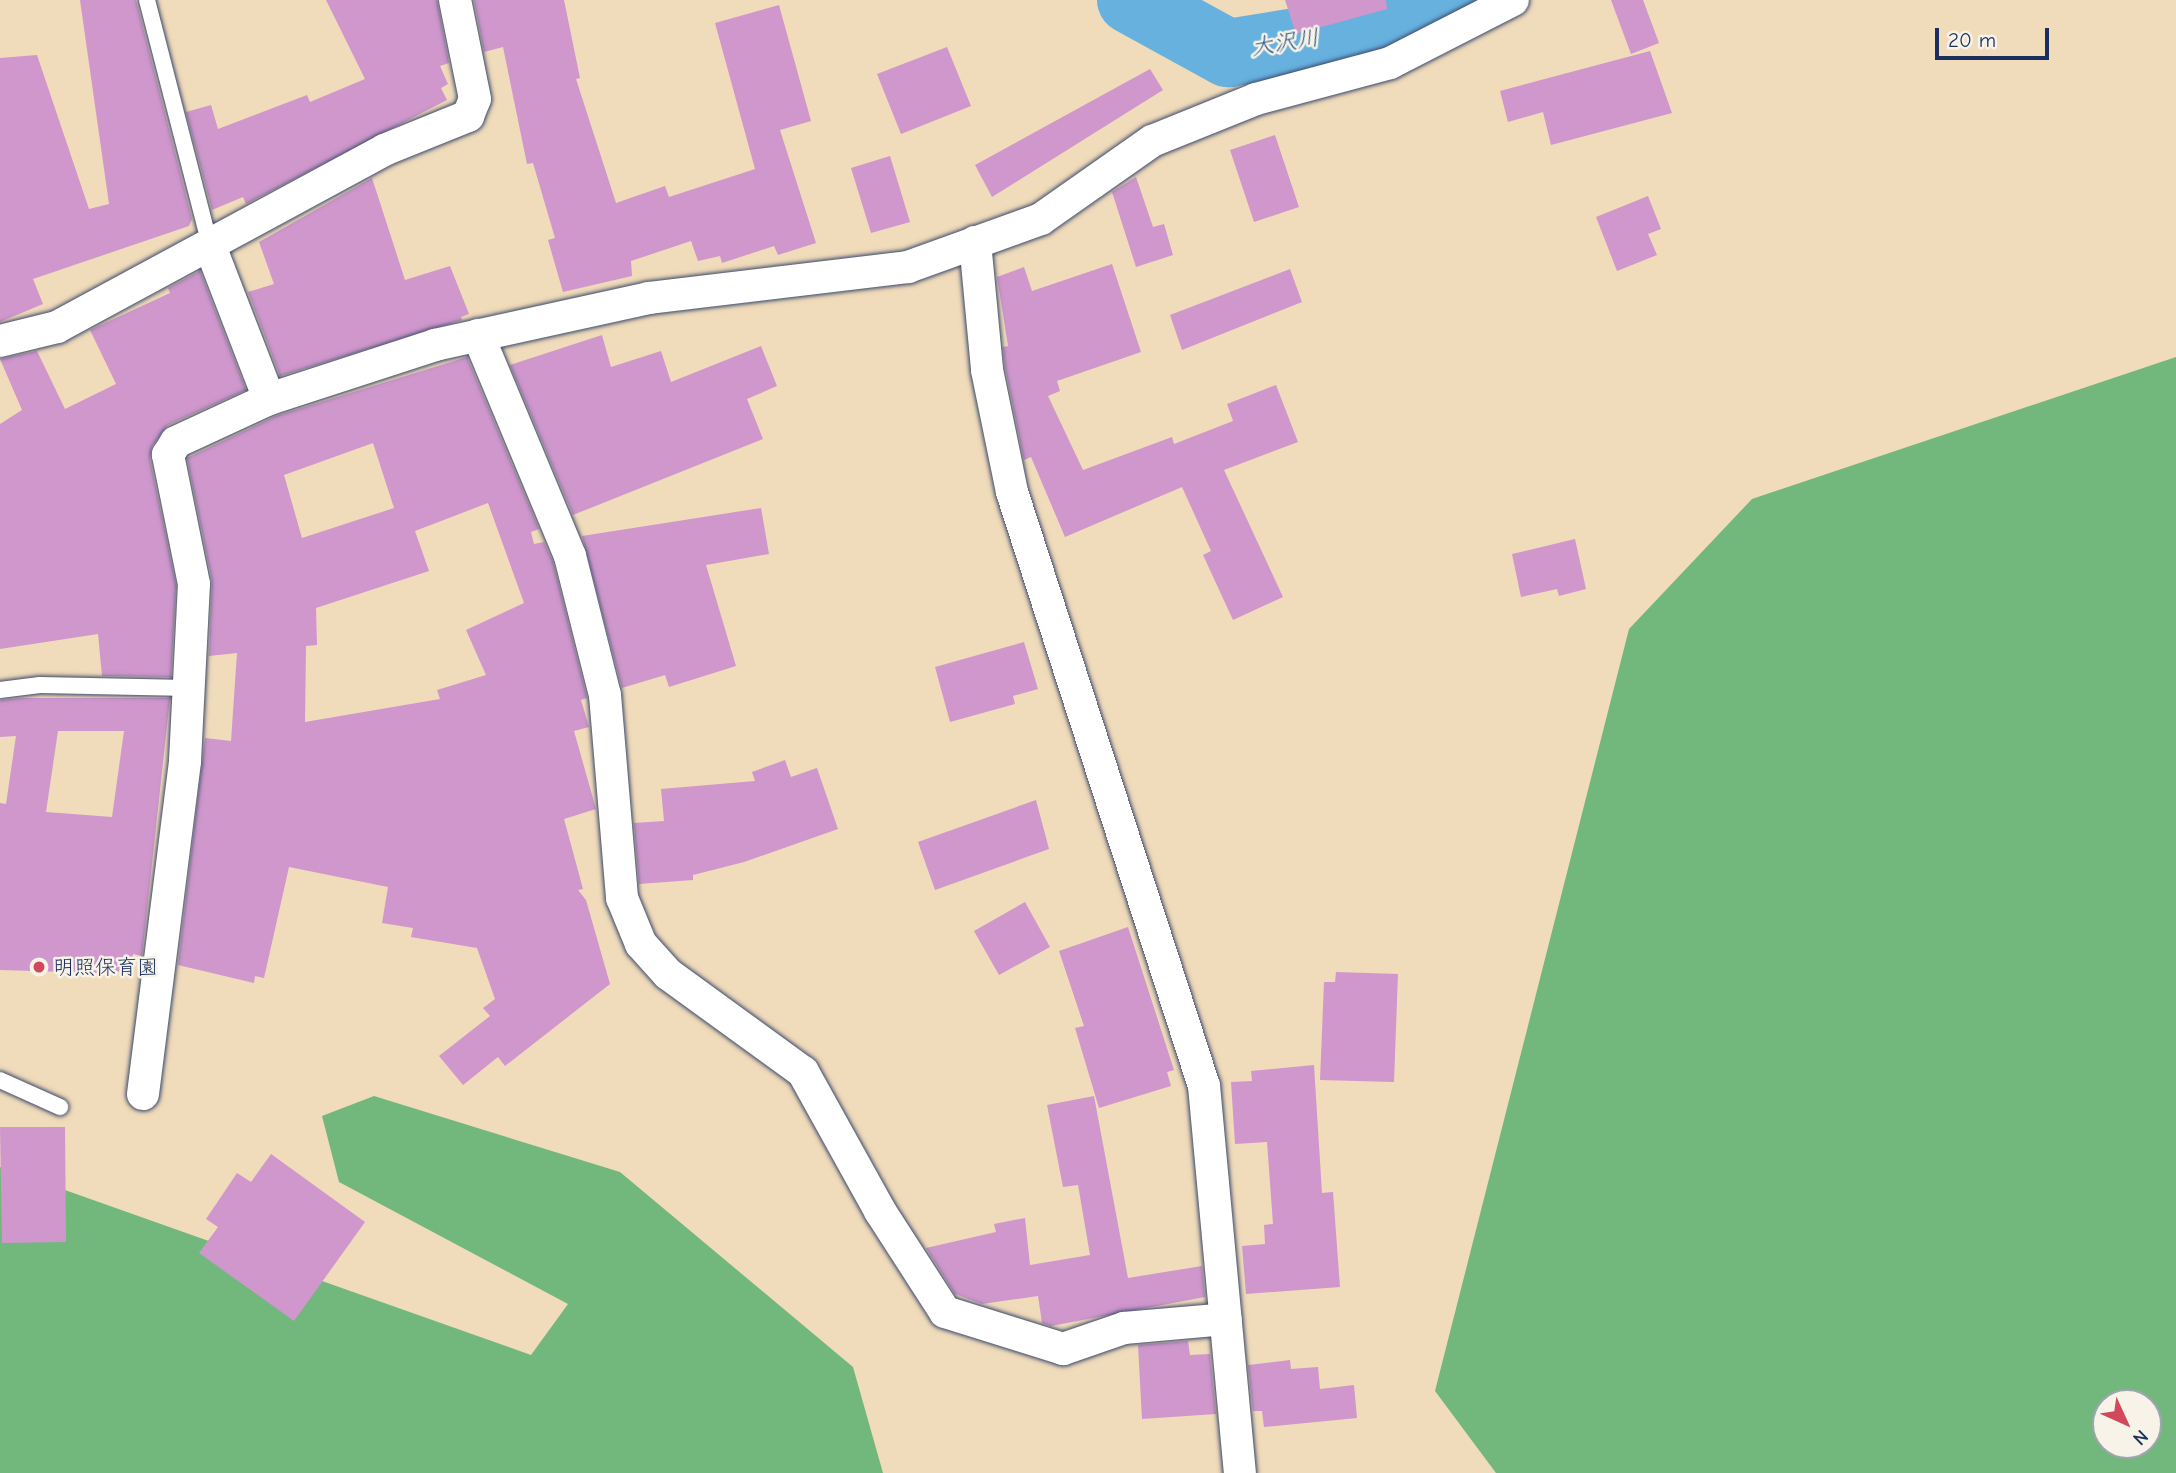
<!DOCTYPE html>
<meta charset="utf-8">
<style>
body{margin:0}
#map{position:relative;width:2176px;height:1473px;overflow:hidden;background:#f0dbba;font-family:"Comic Neue","Klee One",sans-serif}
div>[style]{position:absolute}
.forest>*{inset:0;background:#72b87d}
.river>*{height:68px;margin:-34px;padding:0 34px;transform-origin:34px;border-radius:34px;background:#67b1df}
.building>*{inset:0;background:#cf97cc}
.roads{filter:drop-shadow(0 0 2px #3b496c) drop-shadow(0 0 2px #3b496c)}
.service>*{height:16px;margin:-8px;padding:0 8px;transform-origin:8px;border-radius:8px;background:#fff}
.minor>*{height:32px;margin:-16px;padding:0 16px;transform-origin:16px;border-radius:16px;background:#fff}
.dots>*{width:19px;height:19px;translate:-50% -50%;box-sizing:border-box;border:4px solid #f7f3e8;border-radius:50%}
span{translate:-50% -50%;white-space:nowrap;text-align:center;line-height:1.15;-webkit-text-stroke:5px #f7f3e8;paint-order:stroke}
.poi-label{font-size:21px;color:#1b2f5e}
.left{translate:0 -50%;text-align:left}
.water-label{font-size:23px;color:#325685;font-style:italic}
.north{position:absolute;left:2092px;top:1389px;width:70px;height:70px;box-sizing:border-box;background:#f7f3e8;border:2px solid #9fa5b1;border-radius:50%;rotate:135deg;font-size:19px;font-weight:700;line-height:28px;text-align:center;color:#1b2f5e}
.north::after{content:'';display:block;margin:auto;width:24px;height:32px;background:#d1495b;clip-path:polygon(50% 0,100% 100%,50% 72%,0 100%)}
.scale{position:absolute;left:1935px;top:28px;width:114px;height:32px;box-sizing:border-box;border:4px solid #1b2f5e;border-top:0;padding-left:9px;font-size:21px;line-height:24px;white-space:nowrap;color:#1b2f5e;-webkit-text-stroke:5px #f7f3e8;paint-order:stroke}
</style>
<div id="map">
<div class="forest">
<div style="clip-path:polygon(evenodd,2176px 357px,2176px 1473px,1496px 1473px,1435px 1391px,1629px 629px,1752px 499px,2176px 357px,2148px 1403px,2148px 1445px,2106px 1445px,2106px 1403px,2148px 1403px)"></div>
<div style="clip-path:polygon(374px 1096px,620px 1172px,853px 1367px,883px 1473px,0 1473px,0 1167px,531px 1355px,568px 1304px,339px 1182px,322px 1116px)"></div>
</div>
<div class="river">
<div style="left:1131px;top:0;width:111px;rotate:28.7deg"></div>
<div style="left:1228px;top:53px;width:169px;rotate:-9.2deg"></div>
<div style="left:1395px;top:26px;width:58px;rotate:-26.6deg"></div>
</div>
<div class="building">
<div style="clip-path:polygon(80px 0,136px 0,192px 219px,189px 226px,33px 279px,43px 304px,0 322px,0 58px,37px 55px,89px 209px,109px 204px)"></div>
<div style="clip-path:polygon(326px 0,437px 0,449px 63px,440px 66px,448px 84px,441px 88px,447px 100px,246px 204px,243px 197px,212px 210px,186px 112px,211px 105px,218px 129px,307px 95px,310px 102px,365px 79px)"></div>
<div style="clip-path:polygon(474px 0,564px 0,580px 78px,576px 79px,616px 203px,665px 186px,669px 197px,755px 169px,715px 23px,779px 5px,811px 121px,780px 130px,816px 243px,778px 255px,774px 246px,722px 263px,720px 256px,698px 261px,691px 241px,631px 261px,632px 276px,563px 292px,548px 240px,555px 238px,533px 163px,527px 164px,503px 47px,484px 52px)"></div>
<div style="clip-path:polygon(1285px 0,1386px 0,1387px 9px,1296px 34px)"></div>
<div style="clip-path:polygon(1611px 0,1643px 0,1659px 43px,1631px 54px)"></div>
<div style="clip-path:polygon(947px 47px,971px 106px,901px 134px,877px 74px)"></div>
<div style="clip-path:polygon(1650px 51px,1672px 113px,1551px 145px,1543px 112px,1508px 122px,1500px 91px)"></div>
<div style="clip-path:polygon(1150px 69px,1163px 90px,992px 197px,975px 165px)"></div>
<div style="clip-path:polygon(1275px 135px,1299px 207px,1254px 222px,1230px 150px)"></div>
<div style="clip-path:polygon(890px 156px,910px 222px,871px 233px,851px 168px)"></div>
<div style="clip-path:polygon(1136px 177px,1153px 227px,1164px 224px,1173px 255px,1136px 267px,1112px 192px)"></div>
<div style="clip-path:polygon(372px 178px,405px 280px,450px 266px,469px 314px,461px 317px,462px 320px,280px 376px,248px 292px,274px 284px,259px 242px)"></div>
<div style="clip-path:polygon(1648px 196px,1661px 229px,1648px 234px,1657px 255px,1617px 271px,1596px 217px)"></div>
<div style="clip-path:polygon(1112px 264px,1141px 352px,1057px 381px,1060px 391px,1048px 396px,1083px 470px,1172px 437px,1174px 444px,1233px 421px,1227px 404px,1276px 385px,1298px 442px,1224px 470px,1283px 597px,1233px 620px,1203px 555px,1211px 551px,1182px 487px,1065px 537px,1031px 457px,1024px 460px,1005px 367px,1003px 347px,1008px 346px,997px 277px,1024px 267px,1032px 291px)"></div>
<div style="clip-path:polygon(1290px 269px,1302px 302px,1182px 350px,1170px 315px)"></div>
<div style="clip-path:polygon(200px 271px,246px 390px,168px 425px,152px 446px,150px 459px,176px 585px,171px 677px,102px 676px,98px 634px,0 649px,0 424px,22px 410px,0 359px,37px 351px,65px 409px,116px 384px,90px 330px,170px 293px,168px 288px)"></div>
<div style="clip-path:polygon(602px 335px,611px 367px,661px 351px,671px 382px,761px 346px,777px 386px,747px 399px,763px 439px,573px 515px,510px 365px)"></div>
<div style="clip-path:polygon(evenodd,467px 357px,539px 529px,531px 532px,534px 544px,544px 542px,553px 562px,587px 698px,581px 700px,589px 727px,574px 731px,596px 809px,564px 819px,583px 889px,578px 890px,586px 900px,610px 984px,505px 1066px,498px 1057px,463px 1085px,439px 1056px,490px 1016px,483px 1008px,495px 999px,477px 948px,411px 937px,413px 928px,382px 923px,388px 887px,289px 867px,264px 978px,255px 976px,254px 983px,178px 965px,205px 738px,231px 741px,237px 653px,209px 656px,212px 581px,187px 458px,276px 416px,467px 357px,373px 443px,394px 508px,302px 538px,284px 475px,373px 443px,467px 357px,488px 503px,524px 603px,466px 630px,486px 675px,437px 690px,440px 699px,305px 722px,306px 646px,317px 645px,316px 608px,429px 571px,415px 531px,488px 503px)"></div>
<div style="clip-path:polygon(761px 508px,769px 554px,706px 565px,736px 666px,669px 687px,665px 675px,622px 688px,582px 536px)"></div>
<div style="clip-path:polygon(1575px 539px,1586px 589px,1559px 596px,1557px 589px,1521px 597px,1512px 554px)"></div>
<div style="clip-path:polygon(1024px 642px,1038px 689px,1013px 696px,1015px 704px,950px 722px,935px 667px)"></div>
<div style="clip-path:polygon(evenodd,22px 698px,170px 698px,142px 956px,133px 954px,130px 974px,102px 968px,102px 973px,0 970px,0 803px,6px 804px,16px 736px,0 737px,0 700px,22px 698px,58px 731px,124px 731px,112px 817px,46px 812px,58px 731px)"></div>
<div style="clip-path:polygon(785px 760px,791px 777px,817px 768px,838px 829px,744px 862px,693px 875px,693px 880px,639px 884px,634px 823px,664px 821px,661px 789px,755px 781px,752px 772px)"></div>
<div style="clip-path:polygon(1036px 800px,1049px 849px,935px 890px,918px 842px)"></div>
<div style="clip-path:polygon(1025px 902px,1050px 947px,999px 975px,974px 931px)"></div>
<div style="clip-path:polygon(1128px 927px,1174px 1070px,1167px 1072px,1171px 1086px,1099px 1108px,1075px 1028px,1084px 1026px,1059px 951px)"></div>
<div style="clip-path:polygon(1336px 972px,1398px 974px,1394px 1082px,1320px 1080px,1324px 982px,1335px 982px)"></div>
<div style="clip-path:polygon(1314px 1065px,1322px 1193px,1333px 1192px,1340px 1287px,1246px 1294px,1242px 1246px,1265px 1244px,1264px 1225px,1273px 1224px,1267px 1142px,1235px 1144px,1231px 1082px,1252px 1081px,1251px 1071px)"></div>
<div style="clip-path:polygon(1094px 1096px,1128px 1278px,1202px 1266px,1205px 1297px,1051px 1326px,1042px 1323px,1038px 1296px,982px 1304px,955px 1294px,926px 1248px,996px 1232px,994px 1224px,1025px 1218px,1030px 1265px,1090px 1255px,1078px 1185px,1063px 1187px,1047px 1105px)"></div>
<div style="clip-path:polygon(0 1127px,65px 1127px,66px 1242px,2px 1243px)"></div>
<div style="clip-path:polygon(271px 1154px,365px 1222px,294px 1321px,199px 1253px,218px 1227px,206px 1219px,237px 1173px,251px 1182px)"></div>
<div style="clip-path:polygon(1188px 1341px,1190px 1355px,1210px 1354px,1216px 1414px,1142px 1419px,1138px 1345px)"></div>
<div style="clip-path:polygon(1290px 1360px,1291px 1369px,1318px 1367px,1320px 1389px,1354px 1385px,1357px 1418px,1264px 1427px,1262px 1411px,1253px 1411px,1248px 1365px)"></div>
</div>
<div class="roads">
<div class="service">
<div style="left:147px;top:0;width:254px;rotate:75.6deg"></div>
<div style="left:0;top:690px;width:40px;rotate:-7.1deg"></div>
<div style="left:40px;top:685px;width:149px;rotate:1.2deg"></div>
<div style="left:0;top:1080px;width:66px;rotate:24.2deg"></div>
</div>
<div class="minor">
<div style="left:975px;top:242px;width:129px;rotate:84.6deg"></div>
<div style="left:987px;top:370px;width:125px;rotate:78.4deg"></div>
<div style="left:1012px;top:492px;width:624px;rotate:72.09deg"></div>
<div style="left:1204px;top:1086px;width:389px;rotate:84.7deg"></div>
<div style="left:210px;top:246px;width:164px;rotate:68.9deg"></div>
<div style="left:269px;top:399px;width:175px;rotate:-18deg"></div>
<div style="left:435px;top:345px;width:219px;rotate:-12.4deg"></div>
<div style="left:649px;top:298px;width:261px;rotate:-6.8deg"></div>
<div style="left:908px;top:267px;width:141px;rotate:-19.8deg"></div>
<div style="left:1041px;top:219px;width:136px;rotate:-35.1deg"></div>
<div style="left:1152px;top:141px;width:112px;rotate:-22deg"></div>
<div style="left:1256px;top:99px;width:139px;rotate:-15deg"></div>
<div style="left:1390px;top:63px;width:138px;rotate:-27.1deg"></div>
<div style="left:478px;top:335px;width:239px;rotate:67.4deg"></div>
<div style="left:570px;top:556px;width:143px;rotate:75.9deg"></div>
<div style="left:605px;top:695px;width:204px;rotate:85.2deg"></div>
<div style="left:622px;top:898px;width:50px;rotate:67.6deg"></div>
<div style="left:641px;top:944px;width:40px;rotate:48deg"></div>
<div style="left:668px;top:974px;width:167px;rotate:36deg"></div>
<div style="left:803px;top:1072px;width:159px;rotate:61deg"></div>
<div style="left:880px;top:1211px;width:120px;rotate:57.2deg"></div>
<div style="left:945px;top:1312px;width:124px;rotate:17.4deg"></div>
<div style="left:1063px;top:1349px;width:65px;rotate:-19deg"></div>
<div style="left:1124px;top:1328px;width:102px;rotate:-5deg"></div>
<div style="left:0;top:341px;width:59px;rotate:-13.8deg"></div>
<div style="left:57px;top:327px;width:372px;rotate:-28.4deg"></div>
<div style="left:384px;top:150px;width:91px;rotate:-22deg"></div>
<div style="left:468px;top:116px;width:18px;rotate:-68deg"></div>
<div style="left:475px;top:99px;width:101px;rotate:-101.4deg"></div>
<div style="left:143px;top:1094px;width:336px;rotate:-82.8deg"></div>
<div style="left:185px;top:761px;width:177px;rotate:-87.1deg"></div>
<div style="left:194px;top:584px;width:132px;rotate:-101.4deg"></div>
<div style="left:168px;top:455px;width:15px;rotate:-58deg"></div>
<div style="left:176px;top:442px;width:102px;rotate:-24.8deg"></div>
</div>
</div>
<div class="dots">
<div style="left:39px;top:967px;background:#d1495b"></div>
</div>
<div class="poi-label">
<span class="left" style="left:53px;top:967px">明照保育園</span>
</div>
<div class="water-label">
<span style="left:1285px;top:43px;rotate:-9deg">大沢川</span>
</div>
<div class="north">N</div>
<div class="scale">20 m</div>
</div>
